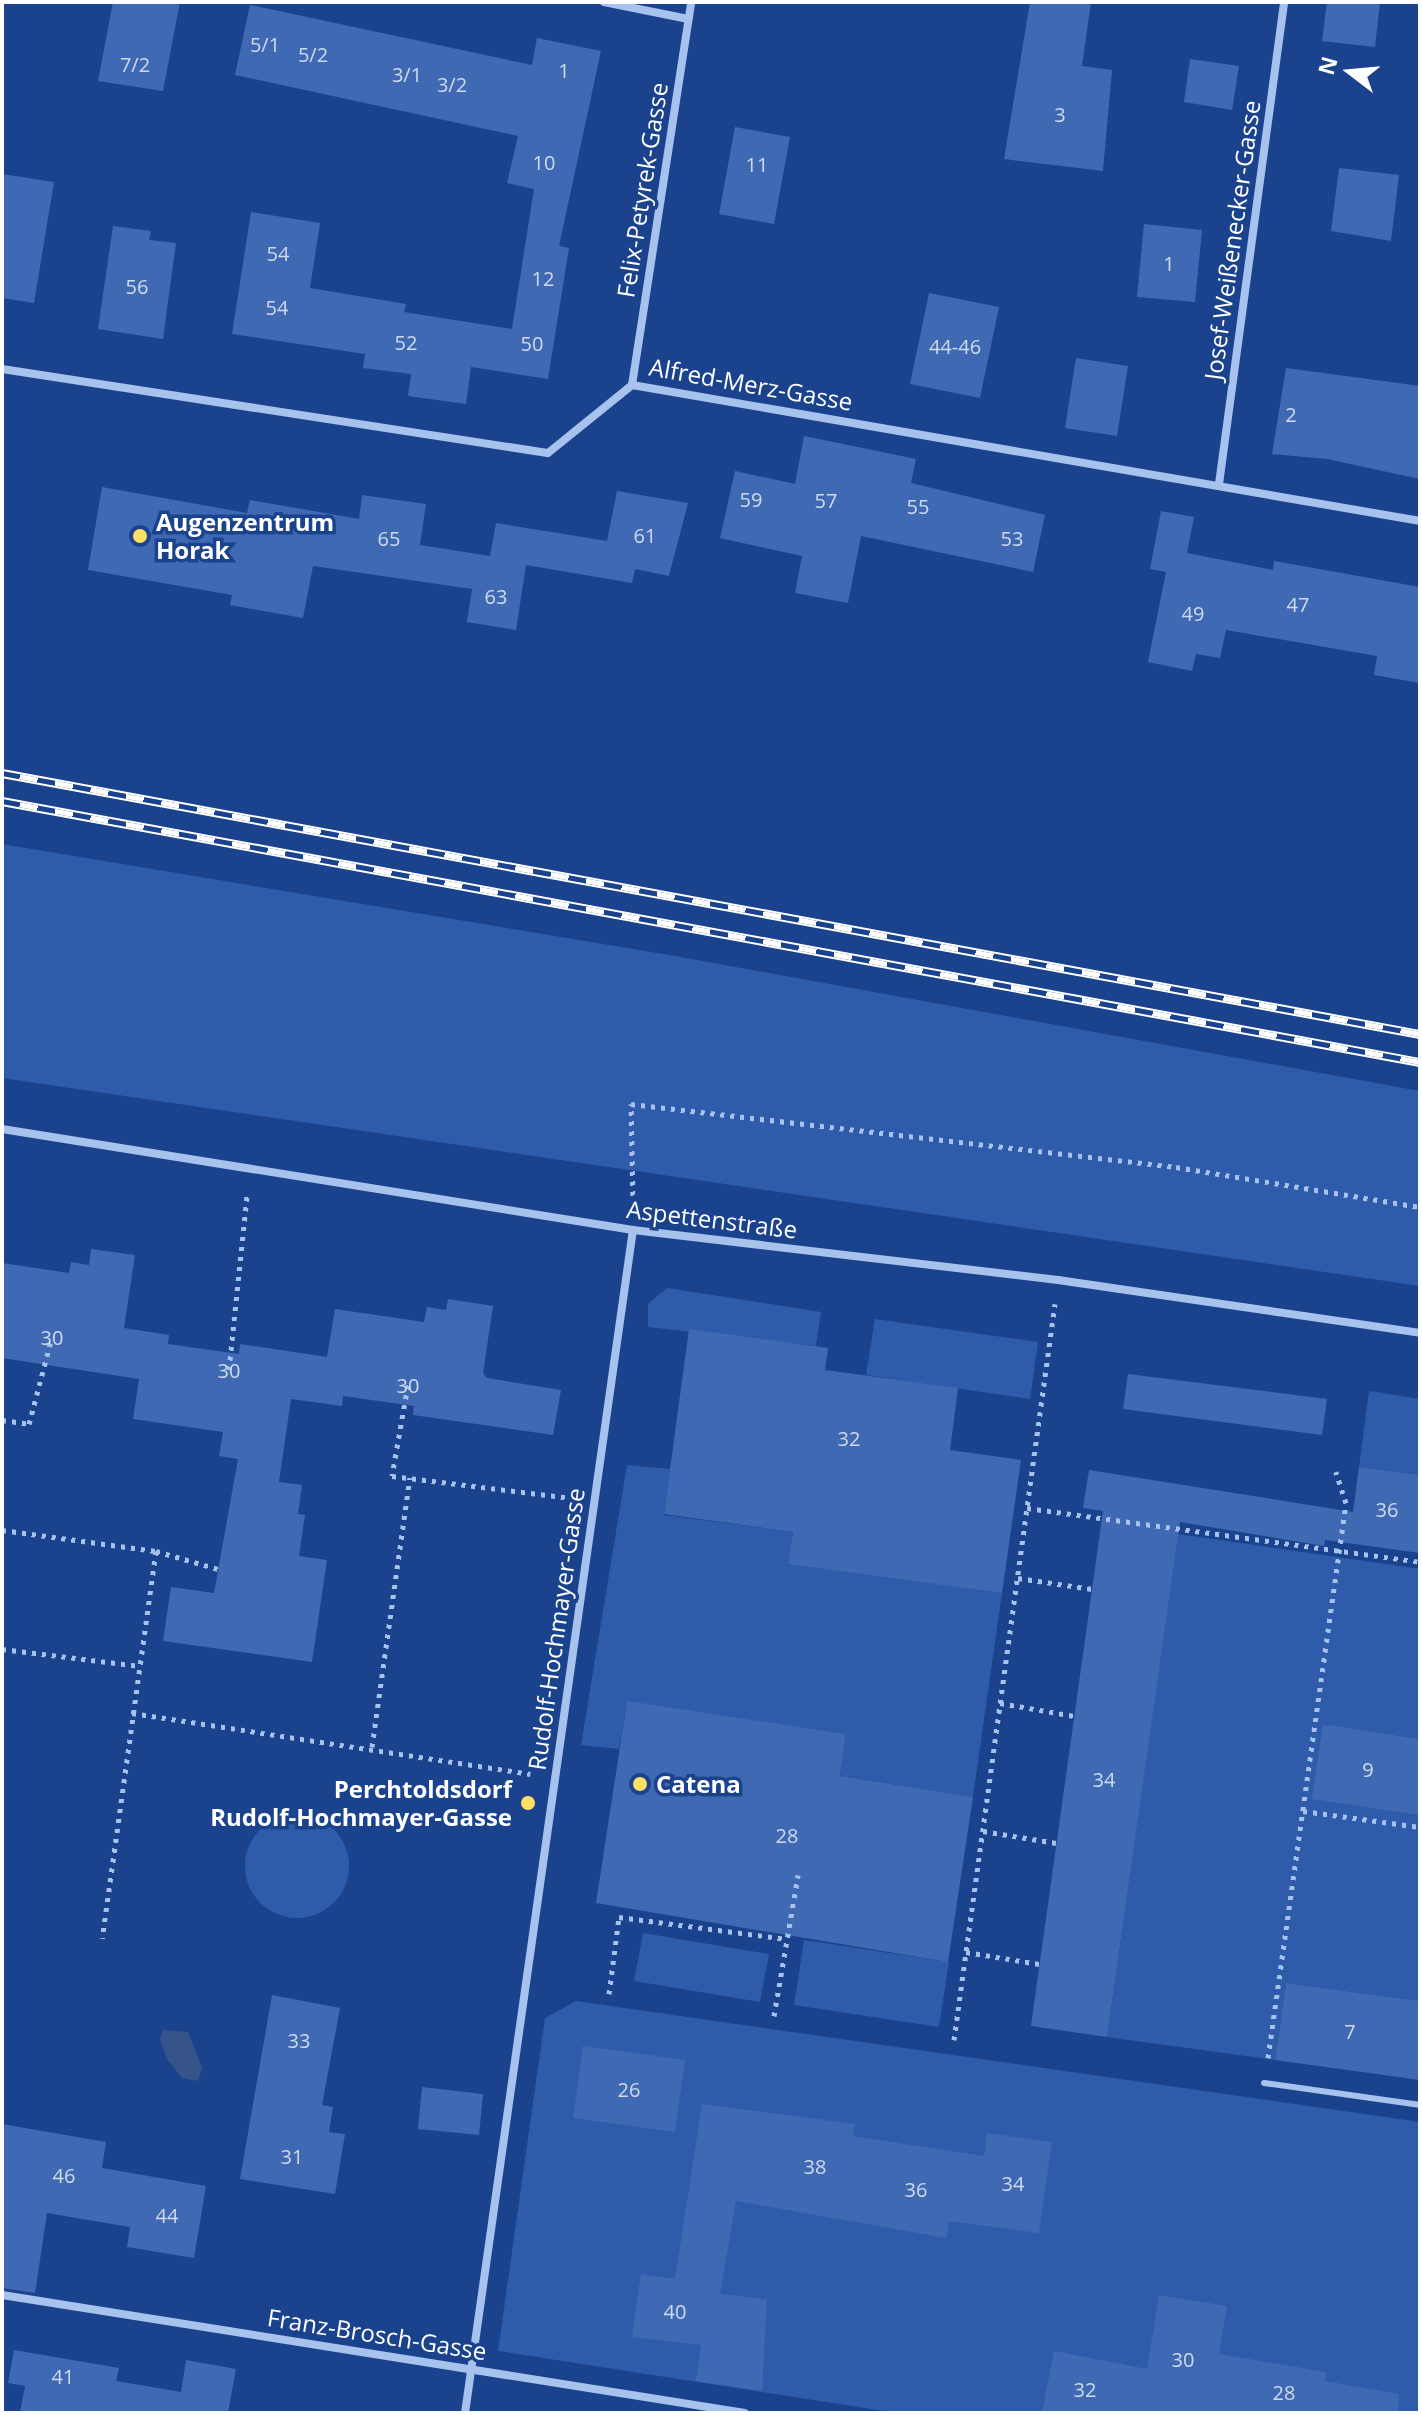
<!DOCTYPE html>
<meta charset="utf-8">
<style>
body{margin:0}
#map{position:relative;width:1422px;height:2415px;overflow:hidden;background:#1b438d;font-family:"Open Sans",sans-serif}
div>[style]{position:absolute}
.green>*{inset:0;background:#2e5cab}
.round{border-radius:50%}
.water>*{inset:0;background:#36538a}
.building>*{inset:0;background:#3f6ab3}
.path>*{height:5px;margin-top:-2.5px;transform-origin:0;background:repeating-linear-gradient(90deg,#a8c2ee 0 4px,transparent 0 10px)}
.service>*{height:6px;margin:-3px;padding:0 3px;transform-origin:3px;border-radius:3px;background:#a8c2ee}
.minor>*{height:8px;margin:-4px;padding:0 4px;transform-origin:4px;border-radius:4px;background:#a8c2ee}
.rail>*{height:9px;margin-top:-4.5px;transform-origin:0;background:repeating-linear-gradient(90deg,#1b438d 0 18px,#fff 0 36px);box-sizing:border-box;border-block:2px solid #fff}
.dots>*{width:22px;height:22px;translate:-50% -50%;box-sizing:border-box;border:4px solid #1b438d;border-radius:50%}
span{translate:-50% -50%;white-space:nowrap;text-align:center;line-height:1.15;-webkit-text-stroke:7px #1b438d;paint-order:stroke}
.number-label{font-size:20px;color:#cfdaec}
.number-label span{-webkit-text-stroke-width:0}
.street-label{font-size:24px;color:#fff}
.poi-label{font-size:24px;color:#fff;font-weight:700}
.left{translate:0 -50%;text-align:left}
.right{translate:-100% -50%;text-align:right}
.frame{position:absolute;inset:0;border:4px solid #fff;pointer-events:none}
.north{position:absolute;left:1310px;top:32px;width:80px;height:80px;-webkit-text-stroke:6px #1b438d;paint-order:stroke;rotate:286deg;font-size:22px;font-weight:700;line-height:32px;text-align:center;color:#fff}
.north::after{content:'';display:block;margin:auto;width:28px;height:36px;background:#fff;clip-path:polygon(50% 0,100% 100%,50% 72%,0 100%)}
</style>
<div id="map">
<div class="green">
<div style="clip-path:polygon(2px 844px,675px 956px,1420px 1091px,1420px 1286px,2px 1078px)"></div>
<div style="clip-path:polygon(667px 1288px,821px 1312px,816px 1346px,648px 1327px,648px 1304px)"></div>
<div style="clip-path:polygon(875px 1319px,1038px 1342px,1030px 1399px,866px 1375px)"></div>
<div style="clip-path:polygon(1369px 1391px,1420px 1399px,1420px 1475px,1359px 1467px)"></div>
<div style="clip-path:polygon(627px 1465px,670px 1469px,664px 1515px,793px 1532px,788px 1563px,1002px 1593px,973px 1797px,840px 1776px,846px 1734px,627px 1702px,619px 1749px,581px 1745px)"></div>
<div style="clip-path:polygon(1178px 1534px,1420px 1569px,1420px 1739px,1323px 1724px,1420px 1815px,1420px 2001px,1286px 1983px,1275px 2060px,1107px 2037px)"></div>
<div class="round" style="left:245px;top:1814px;width:104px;height:104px"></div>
<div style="clip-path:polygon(643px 1933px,769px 1954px,760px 2002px,634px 1981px)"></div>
<div style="clip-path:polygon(804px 1940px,949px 1962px,939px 2027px,794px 2005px)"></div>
<div style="clip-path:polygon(576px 2001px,1420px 2122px,1420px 2413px,897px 2413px,498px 2351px,545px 2018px)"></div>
</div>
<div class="water">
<div style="clip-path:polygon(163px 2030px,188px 2032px,202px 2068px,198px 2081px,182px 2078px,167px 2059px,160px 2040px)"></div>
</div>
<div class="building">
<div style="clip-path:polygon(113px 2px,180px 2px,163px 91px,98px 81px)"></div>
<div style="clip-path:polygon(1030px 2px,1091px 2px,1082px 66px,1112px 70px,1103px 171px,1004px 159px)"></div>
<div style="clip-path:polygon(1327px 2px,1380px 2px,1375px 47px,1322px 41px)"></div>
<div style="clip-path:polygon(250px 5px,532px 65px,537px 38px,601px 51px,559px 246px,569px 248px,548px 379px,471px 367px,466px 404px,408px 396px,411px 374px,363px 368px,365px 354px,232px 334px,251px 212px,320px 223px,310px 288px,406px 304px,404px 312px,512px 329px,534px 189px,507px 183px,518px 136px,235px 75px)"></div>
<div style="clip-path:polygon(1190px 59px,1239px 66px,1232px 110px,1184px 102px)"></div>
<div style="clip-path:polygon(735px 127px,790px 137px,774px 224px,719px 214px)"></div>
<div style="clip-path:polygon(1339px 168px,1399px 175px,1391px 241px,1331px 231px)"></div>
<div style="clip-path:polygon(2px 174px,54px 182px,34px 303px,2px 298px)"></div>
<div style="clip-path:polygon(1144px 224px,1202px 230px,1195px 302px,1137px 297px)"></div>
<div style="clip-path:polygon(113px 226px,151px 231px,149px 240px,176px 243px,163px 339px,98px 329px)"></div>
<div style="clip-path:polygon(929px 293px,999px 307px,980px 398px,910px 384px)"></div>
<div style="clip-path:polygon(1076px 358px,1128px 366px,1117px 436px,1065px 428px)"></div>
<div style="clip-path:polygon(1286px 368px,1420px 386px,1420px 479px,1327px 459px,1272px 454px)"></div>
<div style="clip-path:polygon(804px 436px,916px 459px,911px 483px,1045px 515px,1033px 572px,861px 536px,848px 603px,795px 593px,802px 556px,720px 538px,735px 471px,795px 484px)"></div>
<div style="clip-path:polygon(102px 487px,247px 513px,250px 500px,359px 519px,362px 495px,426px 504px,420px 545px,490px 556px,496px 523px,607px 541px,617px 491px,688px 503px,669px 576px,635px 569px,632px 583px,526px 565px,516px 630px,467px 622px,472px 589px,313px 566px,303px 618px,230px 605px,232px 595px,88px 570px)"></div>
<div style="clip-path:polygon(1161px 511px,1194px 517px,1187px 553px,1273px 570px,1274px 561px,1420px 587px,1420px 683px,1374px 675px,1377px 656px,1226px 630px,1220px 658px,1196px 654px,1192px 671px,1148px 662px,1166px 572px,1150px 569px)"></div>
<div style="clip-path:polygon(91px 1249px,135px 1255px,124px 1328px,169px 1335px,168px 1344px,239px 1354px,240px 1344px,327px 1357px,335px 1309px,424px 1322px,427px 1307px,446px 1310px,448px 1299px,493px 1306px,483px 1373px,487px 1378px,561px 1390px,553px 1435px,413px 1415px,414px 1406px,343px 1396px,342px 1406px,291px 1399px,279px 1482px,302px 1485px,298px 1514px,305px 1515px,299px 1556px,327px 1560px,312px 1662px,163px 1641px,171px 1587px,214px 1593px,238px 1459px,219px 1456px,223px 1432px,133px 1419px,139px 1379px,2px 1358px,2px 1263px,69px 1273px,71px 1262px,89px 1265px)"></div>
<div style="clip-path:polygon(689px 1329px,828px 1348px,825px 1370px,958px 1388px,950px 1450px,1021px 1460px,1002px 1593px,788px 1564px,793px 1532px,664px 1514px)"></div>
<div style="clip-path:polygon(1128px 1374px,1327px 1399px,1322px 1435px,1123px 1409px)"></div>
<div style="clip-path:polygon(1359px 1467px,1420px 1475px,1420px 1553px,1325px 1540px,1324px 1546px,1180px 1522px,1107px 2037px,1031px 2026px,1103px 1511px,1083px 1508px,1089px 1470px,1353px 1512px)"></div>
<div style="clip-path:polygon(627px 1701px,846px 1734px,840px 1776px,973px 1797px,948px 1962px,596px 1903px)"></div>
<div style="clip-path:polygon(1323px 1724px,1420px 1739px,1420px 1815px,1312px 1799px)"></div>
<div style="clip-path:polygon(1286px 1983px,1420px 2001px,1420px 2080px,1275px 2060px)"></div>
<div style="clip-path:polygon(272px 1995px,340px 2008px,322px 2105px,333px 2107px,329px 2132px,345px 2134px,335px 2194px,240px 2179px)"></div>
<div style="clip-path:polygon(583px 2046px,685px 2060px,675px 2132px,573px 2118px)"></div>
<div style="clip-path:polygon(422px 2087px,483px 2094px,479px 2135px,418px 2129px)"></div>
<div style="clip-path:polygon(702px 2104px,855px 2124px,853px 2136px,984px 2156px,987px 2133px,1052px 2142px,1039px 2233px,949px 2221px,946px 2238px,736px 2201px,720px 2294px,767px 2299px,762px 2391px,696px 2381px,701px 2345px,632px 2337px,641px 2274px,675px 2279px)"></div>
<div style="clip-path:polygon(2px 2124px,106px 2142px,102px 2168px,206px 2186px,194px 2258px,127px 2247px,130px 2227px,47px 2213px,35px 2293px,2px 2288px)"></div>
<div style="clip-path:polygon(1159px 2295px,1227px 2306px,1219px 2354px,1326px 2372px,1325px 2381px,1399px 2394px,1398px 2413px,1042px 2413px,1054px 2351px,1147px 2369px)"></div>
<div style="clip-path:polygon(14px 2350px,119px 2368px,116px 2381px,181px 2392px,186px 2360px,236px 2369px,228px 2413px,20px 2413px,25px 2386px,8px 2383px)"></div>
</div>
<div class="path">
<div style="left:633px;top:1205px;width:101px;rotate:-91.1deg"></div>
<div style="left:631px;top:1104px;width:549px;rotate:6.59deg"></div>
<div style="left:1176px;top:1167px;width:247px;rotate:9.3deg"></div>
<div style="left:229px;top:1370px;width:175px;rotate:-84.1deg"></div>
<div style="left:408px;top:1385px;width:92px;rotate:100deg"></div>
<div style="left:392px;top:1476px;width:179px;rotate:7deg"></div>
<div style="left:2px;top:1420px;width:27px;rotate:8deg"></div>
<div style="left:29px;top:1424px;width:90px;rotate:-75.2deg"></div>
<div style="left:1027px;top:1508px;width:397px;rotate:7.8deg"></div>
<div style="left:2px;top:1530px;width:155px;rotate:7.8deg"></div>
<div style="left:156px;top:1551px;width:391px;rotate:97.9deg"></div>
<div style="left:156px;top:1551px;width:65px;rotate:16.2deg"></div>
<div style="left:1018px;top:1578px;width:75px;rotate:8.5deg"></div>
<div style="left:2px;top:1649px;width:139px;rotate:7deg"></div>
<div style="left:1000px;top:1703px;width:75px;rotate:10deg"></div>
<div style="left:132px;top:1713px;width:403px;rotate:8.7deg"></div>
<div style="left:372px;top:1747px;width:272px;rotate:-82deg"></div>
<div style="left:1303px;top:1811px;width:118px;rotate:7.8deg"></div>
<div style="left:983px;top:1831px;width:74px;rotate:9.3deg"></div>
<div style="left:966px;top:1952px;width:74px;rotate:9.3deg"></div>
<div style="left:609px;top:1994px;width:78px;rotate:-82.6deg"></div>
<div style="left:619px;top:1917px;width:169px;rotate:7.5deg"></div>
<div style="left:774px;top:2016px;width:143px;rotate:-80.3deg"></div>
<div style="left:954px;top:2040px;width:743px;rotate:-82.19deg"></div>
<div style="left:1268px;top:2058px;width:560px;rotate:-82deg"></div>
<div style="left:1346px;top:1503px;width:33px;rotate:-108deg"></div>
</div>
<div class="service">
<div style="left:1264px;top:2083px;width:158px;rotate:8deg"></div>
</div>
<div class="minor">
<div style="left:604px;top:2px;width:86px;rotate:11.4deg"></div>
<div style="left:2px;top:369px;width:552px;rotate:8.75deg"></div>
<div style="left:548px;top:453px;width:108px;rotate:-39deg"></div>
<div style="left:632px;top:385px;width:800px;rotate:9.79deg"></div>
<div style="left:632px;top:385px;width:388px;rotate:-81.2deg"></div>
<div style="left:1219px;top:484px;width:486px;rotate:-82.3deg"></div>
<div style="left:2px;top:1129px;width:639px;rotate:9.09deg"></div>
<div style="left:633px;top:1230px;width:428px;rotate:6.7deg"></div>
<div style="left:1058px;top:1280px;width:366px;rotate:8.3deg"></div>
<div style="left:2px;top:2295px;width:752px;rotate:9.02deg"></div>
<div style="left:465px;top:2413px;width:1195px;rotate:-81.92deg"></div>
</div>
<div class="rail">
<div style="left:2px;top:773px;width:1442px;rotate:10.43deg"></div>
<div style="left:2px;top:801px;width:1442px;rotate:10.43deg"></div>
</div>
<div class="dots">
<div style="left:140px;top:536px;background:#fedf65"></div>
<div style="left:640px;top:1784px;background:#fedf65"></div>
<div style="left:528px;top:1803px;background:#fedf65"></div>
</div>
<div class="number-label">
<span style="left:265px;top:44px">5/1</span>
<span style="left:313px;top:54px">5/2</span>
<span style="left:135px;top:64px">7/2</span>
<span style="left:564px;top:70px">1</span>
<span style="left:407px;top:74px">3/1</span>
<span style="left:452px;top:84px">3/2</span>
<span style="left:1060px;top:114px">3</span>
<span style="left:544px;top:162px">10</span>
<span style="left:757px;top:164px">11</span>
<span style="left:278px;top:253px">54</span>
<span style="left:1169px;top:263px">1</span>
<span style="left:543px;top:278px">12</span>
<span style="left:137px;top:286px">56</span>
<span style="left:277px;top:307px">54</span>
<span style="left:406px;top:342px">52</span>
<span style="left:532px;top:343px">50</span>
<span style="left:955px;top:346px">44-46</span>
<span style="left:1291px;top:414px">2</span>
<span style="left:751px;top:499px">59</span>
<span style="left:826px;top:500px">57</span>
<span style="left:918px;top:506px">55</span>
<span style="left:645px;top:535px">61</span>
<span style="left:389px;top:538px">65</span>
<span style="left:1012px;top:538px">53</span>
<span style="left:496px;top:596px">63</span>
<span style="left:1298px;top:604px">47</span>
<span style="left:1193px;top:613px">49</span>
<span style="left:52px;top:1337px">30</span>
<span style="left:229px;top:1370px">30</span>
<span style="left:408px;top:1385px">30</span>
<span style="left:849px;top:1438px">32</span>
<span style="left:1387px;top:1509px">36</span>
<span style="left:1368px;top:1769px">9</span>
<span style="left:1104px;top:1779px">34</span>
<span style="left:787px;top:1835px">28</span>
<span style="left:1350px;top:2031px">7</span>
<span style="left:299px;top:2040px">33</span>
<span style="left:629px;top:2089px">26</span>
<span style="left:292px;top:2156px">31</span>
<span style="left:815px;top:2166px">38</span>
<span style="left:64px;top:2175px">46</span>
<span style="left:1013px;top:2183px">34</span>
<span style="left:916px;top:2189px">36</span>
<span style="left:167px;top:2215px">44</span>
<span style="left:675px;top:2311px">40</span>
<span style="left:1183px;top:2359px">30</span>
<span style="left:63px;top:2376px">41</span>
<span style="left:1085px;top:2389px">32</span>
<span style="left:1284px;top:2392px">28</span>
</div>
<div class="street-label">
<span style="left:642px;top:190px;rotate:-81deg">Felix-Petyrek-Gasse</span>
<span style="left:1232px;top:240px;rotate:-82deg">Josef-Weißenecker-Gasse</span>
<span style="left:751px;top:384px;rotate:10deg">Alfred-Merz-Gasse</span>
<span style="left:712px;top:1219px;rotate:7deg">Aspettenstraße</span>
<span style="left:556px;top:1629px;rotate:-82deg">Rudolf-Hochmayer-Gasse</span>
<span style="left:377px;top:2334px;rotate:9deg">Franz-Brosch-Gasse</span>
</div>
<div class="poi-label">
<span class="left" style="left:156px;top:536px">Augenzentrum<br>Horak</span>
<span class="left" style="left:656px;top:1784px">Catena</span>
<span class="right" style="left:512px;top:1803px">Perchtoldsdorf<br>Rudolf-Hochmayer-Gasse</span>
</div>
<div class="frame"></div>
<div class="north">N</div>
</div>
